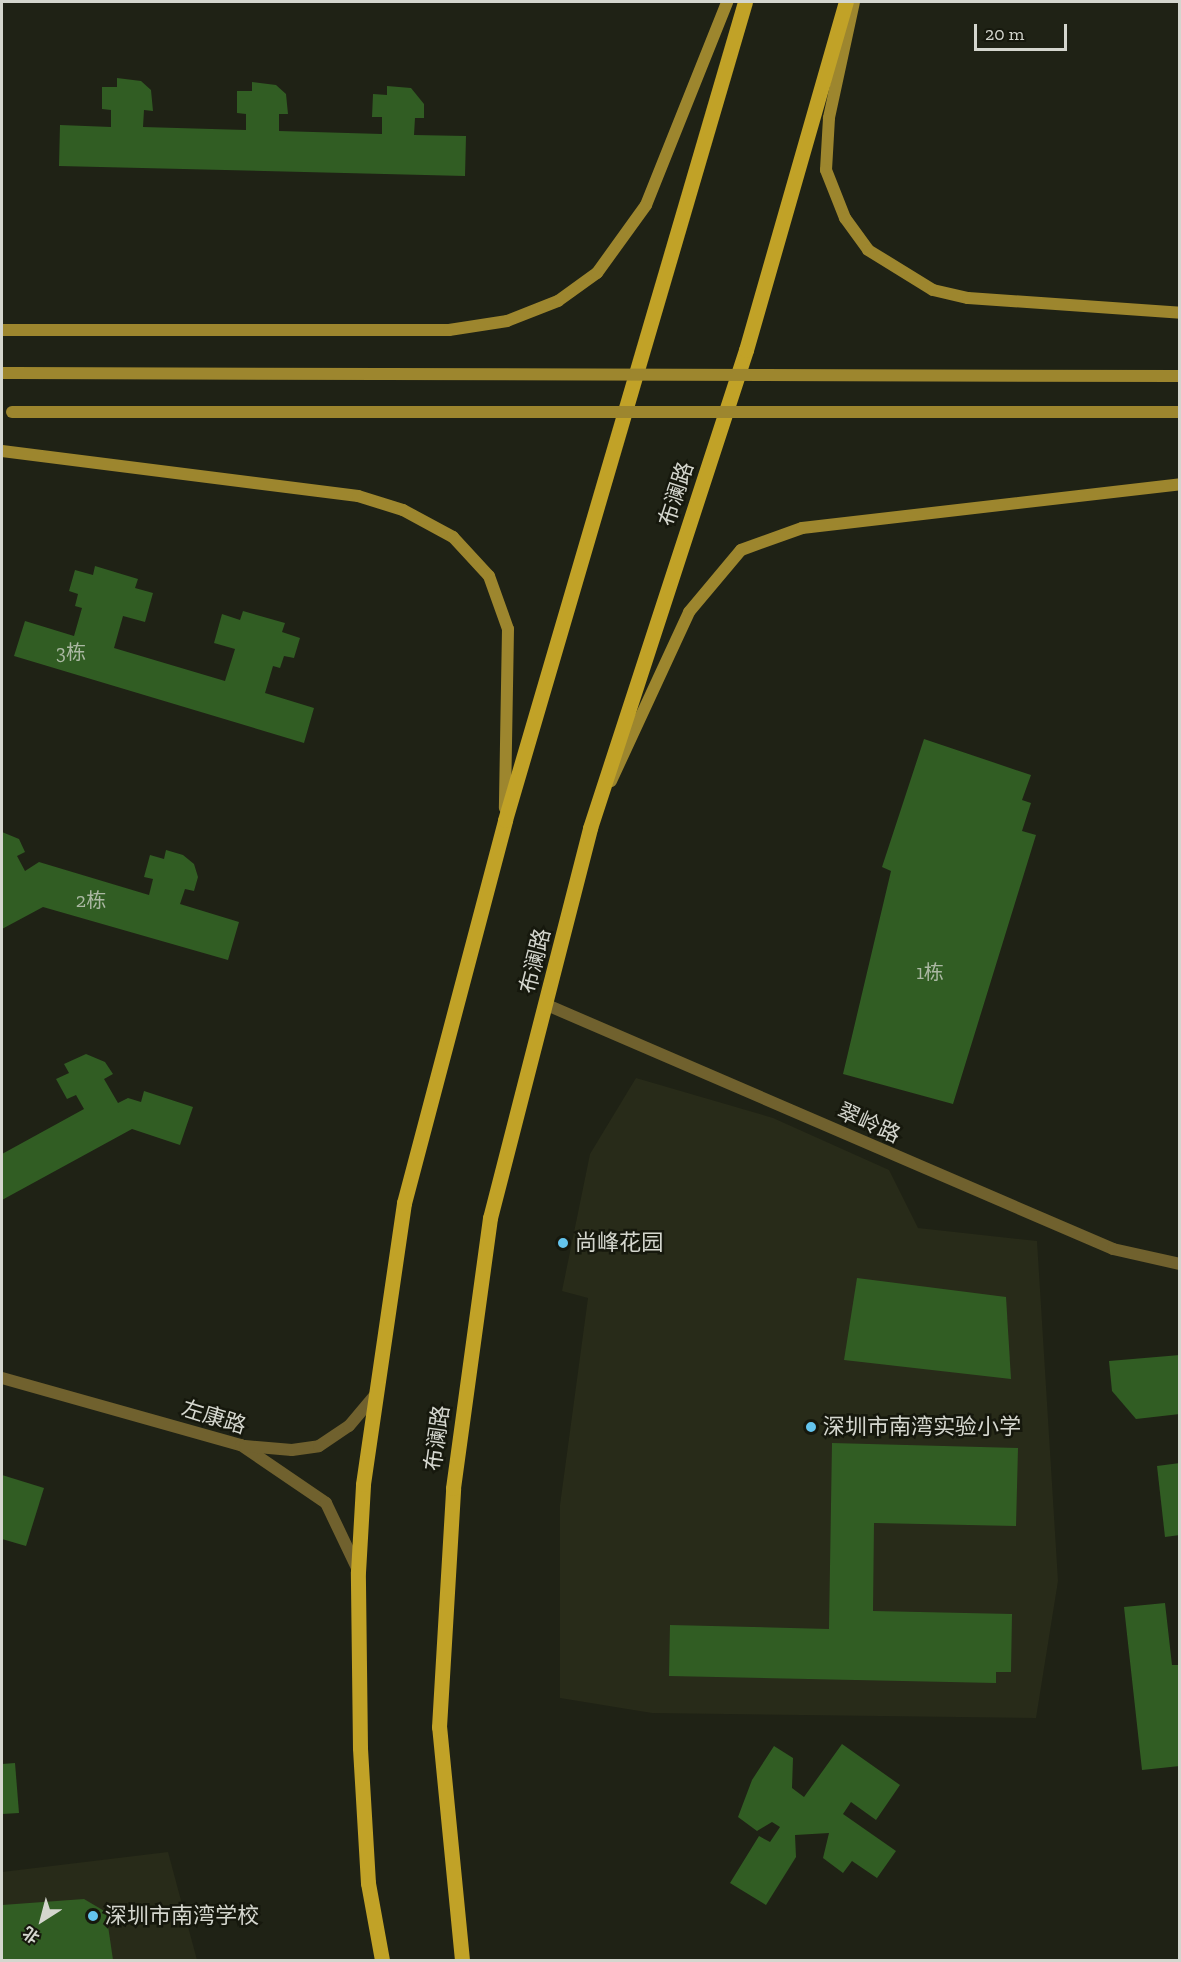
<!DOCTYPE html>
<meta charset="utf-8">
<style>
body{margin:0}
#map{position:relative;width:1181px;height:1962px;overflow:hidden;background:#1f2215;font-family:"Zilla Slab","Noto Sans SC",serif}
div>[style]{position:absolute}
.built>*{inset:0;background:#282b19}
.building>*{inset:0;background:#315d23}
.street>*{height:12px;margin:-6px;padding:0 6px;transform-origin:6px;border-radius:6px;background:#70612e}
.secondary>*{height:12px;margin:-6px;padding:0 6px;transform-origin:6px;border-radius:6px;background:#9d862e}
.primary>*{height:15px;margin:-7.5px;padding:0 7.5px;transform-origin:7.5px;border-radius:7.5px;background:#c1a227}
.secondary-bridge>*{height:12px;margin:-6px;padding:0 6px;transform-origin:6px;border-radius:6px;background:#9d862e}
.dots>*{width:16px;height:16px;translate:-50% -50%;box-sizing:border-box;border:3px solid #16180d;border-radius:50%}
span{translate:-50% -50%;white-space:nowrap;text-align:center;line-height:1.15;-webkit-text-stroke:5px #16180d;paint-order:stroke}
.number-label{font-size:20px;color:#abb8a3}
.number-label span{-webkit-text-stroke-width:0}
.street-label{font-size:22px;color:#d4d6ce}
.poi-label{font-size:22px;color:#d4d6ce}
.left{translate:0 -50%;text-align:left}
.frame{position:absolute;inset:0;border:3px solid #d4d6ce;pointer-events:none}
.north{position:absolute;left:12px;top:1890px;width:60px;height:60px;-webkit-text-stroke:4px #16180d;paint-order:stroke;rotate:216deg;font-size:16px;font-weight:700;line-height:24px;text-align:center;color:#d4d6ce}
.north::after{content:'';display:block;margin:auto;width:21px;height:27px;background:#d4d6ce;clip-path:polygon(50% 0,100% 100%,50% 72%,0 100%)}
.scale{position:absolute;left:974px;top:24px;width:93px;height:27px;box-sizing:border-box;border:3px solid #d4d6ce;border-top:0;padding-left:8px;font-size:18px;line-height:21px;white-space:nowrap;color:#d4d6ce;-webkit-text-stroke:4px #16180d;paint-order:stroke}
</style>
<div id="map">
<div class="built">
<div style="clip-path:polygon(636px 1078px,773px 1118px,889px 1170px,918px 1228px,1037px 1241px,1058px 1581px,1036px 1718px,652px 1713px,560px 1698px,560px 1505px,588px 1298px,562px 1291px,590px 1154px)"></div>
<div style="clip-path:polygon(168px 1852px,197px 1960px,2px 1960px,2px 1872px)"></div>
</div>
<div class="building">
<div style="clip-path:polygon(117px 78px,141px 81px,151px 90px,153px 111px,144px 110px,143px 127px,246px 130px,246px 114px,237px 113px,237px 91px,252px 91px,252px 82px,276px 85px,286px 94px,288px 114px,279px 114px,279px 131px,382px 134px,382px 117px,372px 117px,373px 94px,387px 95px,387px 86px,411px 88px,424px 104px,424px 118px,415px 118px,414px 135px,466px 136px,465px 176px,59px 166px,60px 125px,111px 127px,111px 110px,102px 109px,102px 87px,117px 87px)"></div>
<div style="clip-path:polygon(95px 566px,138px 579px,135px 588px,153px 593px,145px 622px,123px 616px,114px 648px,225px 681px,235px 649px,214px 643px,222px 614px,240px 620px,243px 611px,285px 623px,282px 632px,300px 638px,294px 658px,284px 656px,280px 668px,273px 666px,265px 693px,314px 708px,304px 743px,14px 656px,25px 621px,74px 636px,82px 608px,75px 606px,78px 594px,69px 591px,75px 570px,93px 575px)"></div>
<div style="clip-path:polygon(924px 739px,1031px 775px,1022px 800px,1031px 803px,1022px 831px,1036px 835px,953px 1104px,843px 1074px,891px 871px,882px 867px)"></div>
<div style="clip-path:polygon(2px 832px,19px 839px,25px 852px,17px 856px,25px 871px,39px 862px,149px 895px,153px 879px,144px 877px,150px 855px,164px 859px,166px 850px,183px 855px,194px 864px,198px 877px,194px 891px,185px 889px,180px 904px,239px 922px,228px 960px,43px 907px,2px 929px)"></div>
<div style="clip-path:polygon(86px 1054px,105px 1062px,113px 1074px,104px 1079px,118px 1103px,128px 1098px,141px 1102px,144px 1091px,193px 1107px,180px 1145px,132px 1129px,2px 1200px,2px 1154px,84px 1109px,76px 1095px,67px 1099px,56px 1079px,69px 1073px,64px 1064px)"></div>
<div style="clip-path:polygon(857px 1278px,1006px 1297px,1011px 1379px,844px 1360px)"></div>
<div style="clip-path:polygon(1180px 1355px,1180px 1414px,1136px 1419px,1112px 1391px,1109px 1361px)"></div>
<div style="clip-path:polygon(832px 1443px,1018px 1448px,1016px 1526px,874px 1523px,873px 1611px,1012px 1614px,1011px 1672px,996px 1672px,996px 1683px,669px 1676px,670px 1625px,829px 1629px)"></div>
<div style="clip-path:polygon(1180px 1463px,1180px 1535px,1165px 1537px,1157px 1466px)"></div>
<div style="clip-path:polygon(2px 1475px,44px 1488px,26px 1546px,2px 1539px)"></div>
<div style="clip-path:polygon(1165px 1603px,1172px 1665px,1180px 1665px,1180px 1766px,1142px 1770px,1124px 1607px)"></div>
<div style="clip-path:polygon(842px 1744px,900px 1785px,876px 1820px,851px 1802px,843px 1814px,896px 1851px,877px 1878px,852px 1861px,843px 1873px,823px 1858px,829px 1833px,795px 1835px,796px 1857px,766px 1905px,730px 1883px,759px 1836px,770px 1842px,780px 1827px,772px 1822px,757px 1831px,738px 1817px,752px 1780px,774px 1746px,793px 1758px,792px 1788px,804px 1797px)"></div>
<div style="clip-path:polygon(15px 1763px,19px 1813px,2px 1814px,2px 1764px)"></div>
<div style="clip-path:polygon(84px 1899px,106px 1912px,113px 1960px,2px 1960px,2px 1905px)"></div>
</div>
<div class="street">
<div style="left:547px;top:1005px;width:616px;rotate:23.32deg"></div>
<div style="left:1113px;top:1249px;width:69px;rotate:12.6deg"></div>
<div style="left:2px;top:1378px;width:248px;rotate:15.7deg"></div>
<div style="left:241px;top:1445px;width:103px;rotate:34.3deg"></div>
<div style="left:326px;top:1503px;width:72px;rotate:64.5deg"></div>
<div style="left:245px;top:1446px;width:47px;rotate:4.9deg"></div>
<div style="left:292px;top:1450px;width:27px;rotate:-8deg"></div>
<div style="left:319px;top:1446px;width:36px;rotate:-34deg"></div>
<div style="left:349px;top:1426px;width:42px;rotate:-49.8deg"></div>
</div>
<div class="secondary">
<div style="left:854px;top:2px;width:119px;rotate:102.2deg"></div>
<div style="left:829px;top:118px;width:52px;rotate:93.3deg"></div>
<div style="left:826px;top:170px;width:52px;rotate:68.4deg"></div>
<div style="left:845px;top:218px;width:39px;rotate:54deg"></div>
<div style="left:868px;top:250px;width:76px;rotate:31.6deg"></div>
<div style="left:933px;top:290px;width:36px;rotate:13deg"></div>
<div style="left:968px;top:298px;width:213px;rotate:4deg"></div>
<div style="left:2px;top:330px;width:447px"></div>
<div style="left:449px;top:330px;width:59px;rotate:-8.8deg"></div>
<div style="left:507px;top:321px;width:55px;rotate:-21.4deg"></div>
<div style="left:558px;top:301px;width:48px;rotate:-35.7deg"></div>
<div style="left:597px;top:273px;width:84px;rotate:-54.2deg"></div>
<div style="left:646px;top:205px;width:219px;rotate:-68.2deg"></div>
<div style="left:2px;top:373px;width:11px"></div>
<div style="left:2px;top:451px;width:359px;rotate:7.2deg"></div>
<div style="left:358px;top:496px;width:47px;rotate:17.3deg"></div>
<div style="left:403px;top:510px;width:57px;rotate:28.4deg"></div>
<div style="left:453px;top:537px;width:53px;rotate:47.3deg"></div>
<div style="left:489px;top:576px;width:56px;rotate:70.3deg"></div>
<div style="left:508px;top:629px;width:179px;rotate:91deg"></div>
<div style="left:611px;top:781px;width:186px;rotate:-65.2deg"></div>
<div style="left:689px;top:612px;width:81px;rotate:-50deg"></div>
<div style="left:741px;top:550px;width:65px;rotate:-19.8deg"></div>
<div style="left:802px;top:528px;width:381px;rotate:-6.6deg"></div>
</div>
<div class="primary">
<div style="left:382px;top:1960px;width:78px;rotate:-100.3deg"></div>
<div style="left:368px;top:1883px;width:135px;rotate:-93.4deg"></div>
<div style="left:360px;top:1748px;width:176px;rotate:-90.7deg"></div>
<div style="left:358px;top:1572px;width:88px;rotate:-86.7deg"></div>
<div style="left:363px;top:1484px;width:284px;rotate:-81.7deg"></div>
<div style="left:404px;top:1203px;width:396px;rotate:-75.2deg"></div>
<div style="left:505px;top:820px;width:852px;rotate:-73.65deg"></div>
<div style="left:462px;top:1960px;width:234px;rotate:-95.6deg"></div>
<div style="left:439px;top:1727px;width:239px;rotate:-86.6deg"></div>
<div style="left:453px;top:1488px;width:273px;rotate:-82.2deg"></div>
<div style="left:490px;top:1218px;width:403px;rotate:-75.6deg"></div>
<div style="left:590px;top:828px;width:503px;rotate:-71.93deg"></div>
<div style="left:746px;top:350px;width:362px;rotate:-74deg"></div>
</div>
<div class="secondary-bridge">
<div style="left:13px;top:373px;width:1167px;rotate:0.15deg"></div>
<div style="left:12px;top:412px;width:1168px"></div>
</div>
<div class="dots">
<div style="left:563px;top:1243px;background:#64c5ee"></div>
<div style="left:811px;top:1427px;background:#64c5ee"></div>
<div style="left:93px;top:1916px;background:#64c5ee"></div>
</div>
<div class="number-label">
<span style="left:71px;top:652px">3栋</span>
<span style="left:91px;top:900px">2栋</span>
<span style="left:930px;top:972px">1栋</span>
</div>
<div class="street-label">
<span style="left:676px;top:494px;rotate:-72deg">布澜路</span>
<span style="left:535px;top:961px;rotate:-76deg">布澜路</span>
<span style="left:869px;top:1123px;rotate:24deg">翠岭路</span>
<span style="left:214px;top:1417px;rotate:17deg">左康路</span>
<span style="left:437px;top:1438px;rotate:-82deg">布澜路</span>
</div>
<div class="poi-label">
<span class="left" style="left:575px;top:1243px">尚峰花园</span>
<span class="left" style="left:823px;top:1427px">深圳市南湾实验小学</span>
<span class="left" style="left:105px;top:1916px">深圳市南湾学校</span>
</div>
<div class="frame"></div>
<div class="north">北</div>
<div class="scale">20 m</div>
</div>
